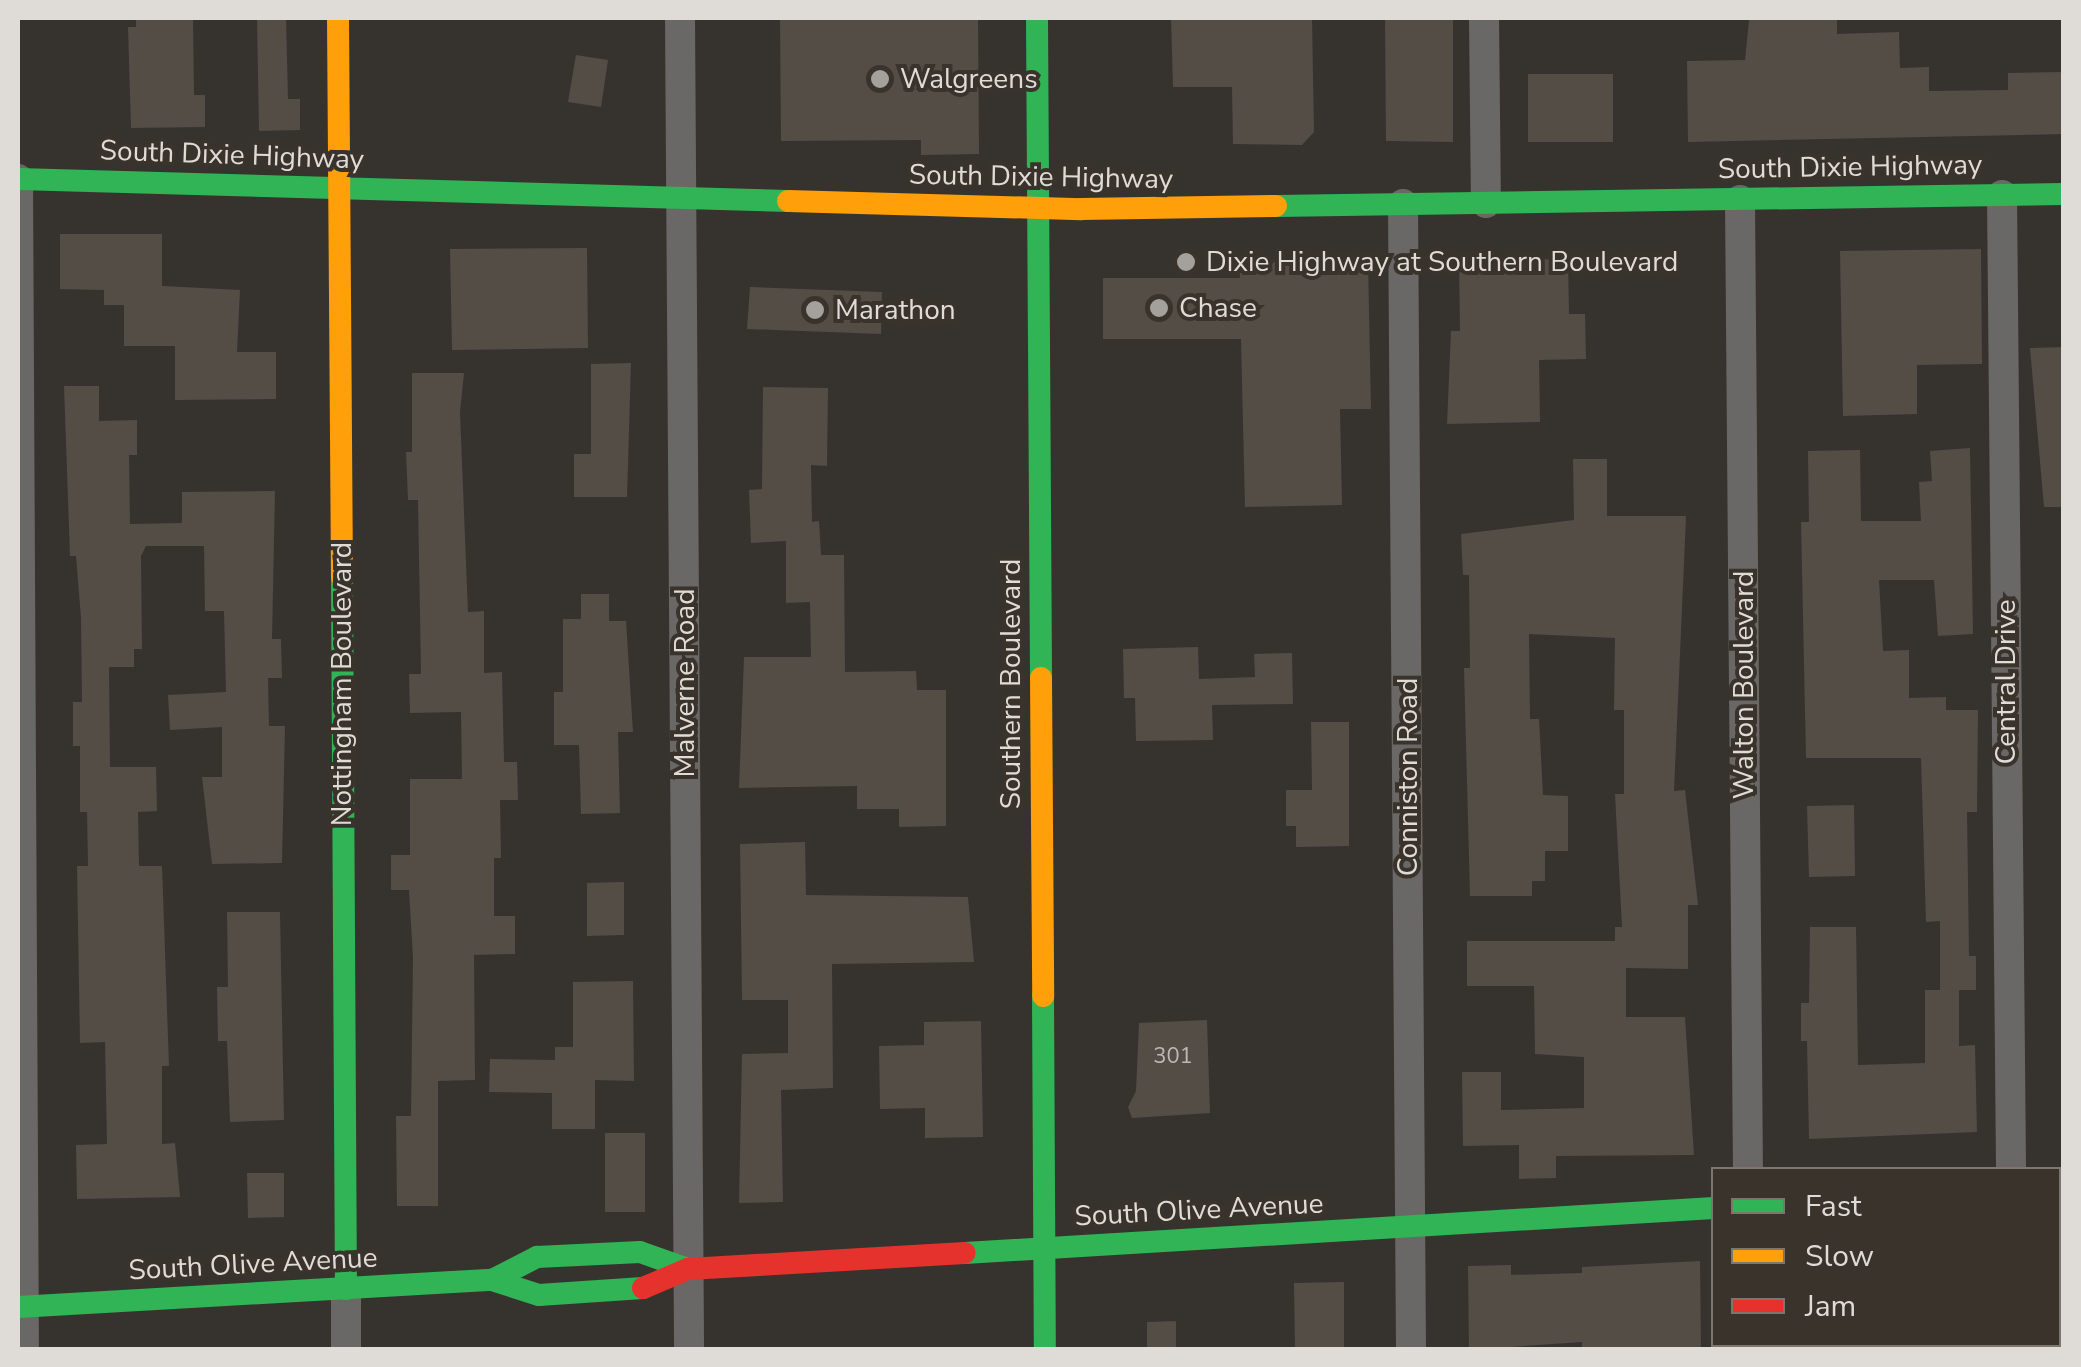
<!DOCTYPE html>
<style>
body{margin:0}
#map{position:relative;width:2081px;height:1367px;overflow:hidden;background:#36332e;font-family:"Nunito Sans",sans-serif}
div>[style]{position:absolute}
.building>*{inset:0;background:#534d46}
.street>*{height:30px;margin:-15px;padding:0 15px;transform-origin:15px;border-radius:15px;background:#696866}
.fast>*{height:22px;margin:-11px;padding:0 11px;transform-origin:11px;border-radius:11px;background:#30b455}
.slow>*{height:22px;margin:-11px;padding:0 11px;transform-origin:11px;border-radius:11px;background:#ff9f0a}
.jam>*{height:22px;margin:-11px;padding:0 11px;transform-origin:11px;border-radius:11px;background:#e5322d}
.dots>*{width:28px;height:28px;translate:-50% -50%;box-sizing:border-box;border:5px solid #3a332b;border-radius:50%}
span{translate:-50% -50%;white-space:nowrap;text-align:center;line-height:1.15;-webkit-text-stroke:8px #3a332b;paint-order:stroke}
.number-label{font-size:22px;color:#bcb8b2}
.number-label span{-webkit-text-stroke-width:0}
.poi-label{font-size:28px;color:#dfdbd6}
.left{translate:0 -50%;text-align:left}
.street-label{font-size:28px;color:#dfdbd6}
.frame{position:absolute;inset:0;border:20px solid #dfdbd6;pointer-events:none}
.legend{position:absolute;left:1711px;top:1167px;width:350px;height:180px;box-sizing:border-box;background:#3a332b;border:2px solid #7c766f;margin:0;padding:12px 18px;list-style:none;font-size:30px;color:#dfdbd6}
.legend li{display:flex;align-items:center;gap:20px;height:50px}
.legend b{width:50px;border:2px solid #7c766f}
</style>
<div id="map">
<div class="building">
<div style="clip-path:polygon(136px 18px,193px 18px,194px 95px,205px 95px,205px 127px,131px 128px,128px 27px,136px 27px)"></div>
<div style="clip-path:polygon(257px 18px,286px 18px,288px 99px,300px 99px,300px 130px,259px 131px)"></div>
<div style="clip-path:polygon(780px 18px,978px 18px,979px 154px,921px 155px,921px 140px,781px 141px)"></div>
<div style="clip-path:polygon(1171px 18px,1312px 18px,1314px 132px,1302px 145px,1233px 144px,1232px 87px,1173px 87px)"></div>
<div style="clip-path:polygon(1385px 18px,1453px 18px,1453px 142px,1386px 141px)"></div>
<div style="clip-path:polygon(1837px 18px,1837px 34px,1899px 32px,1900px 68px,1929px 67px,1929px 91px,2008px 90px,2008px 73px,2064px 72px,2064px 134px,1688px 142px,1687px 61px,1745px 60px,1749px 20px)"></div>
<div style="clip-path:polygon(576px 55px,608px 60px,601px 107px,568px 102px)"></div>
<div style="clip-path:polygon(1528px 74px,1613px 74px,1613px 142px,1528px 142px)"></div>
<div style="clip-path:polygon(60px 234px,162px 234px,162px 286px,240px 290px,237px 352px,276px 352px,276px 399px,175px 400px,175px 346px,124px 346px,124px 305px,104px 305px,104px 290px,60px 289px)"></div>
<div style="clip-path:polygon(587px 248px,588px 348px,452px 350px,450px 249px)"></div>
<div style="clip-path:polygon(1981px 249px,1982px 364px,1917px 365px,1917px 414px,1843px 416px,1840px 251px)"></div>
<div style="clip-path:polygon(1568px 259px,1569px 314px,1585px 314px,1586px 359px,1539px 360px,1540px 422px,1447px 424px,1451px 331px,1460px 331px,1459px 261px)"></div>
<div style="clip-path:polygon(1368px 260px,1371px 409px,1340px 409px,1342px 505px,1245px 507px,1241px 339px,1103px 339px,1103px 278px,1240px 278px,1239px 262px)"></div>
<div style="clip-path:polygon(750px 287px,882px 292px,881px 334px,747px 329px)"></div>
<div style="clip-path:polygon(2064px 347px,2064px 507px,2044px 507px,2030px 348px)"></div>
<div style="clip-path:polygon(631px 363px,627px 497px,574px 497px,574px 454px,591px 454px,591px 364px)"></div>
<div style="clip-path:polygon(412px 373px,464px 373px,460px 412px,468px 612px,484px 611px,484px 673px,502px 672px,504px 762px,517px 762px,518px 800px,500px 800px,501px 858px,494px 858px,494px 916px,515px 916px,515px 954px,474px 955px,475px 1080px,438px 1081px,438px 1206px,397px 1206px,396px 1116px,411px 1116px,413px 958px,409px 890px,391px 890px,391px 855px,410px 855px,410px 779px,462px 779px,461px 712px,410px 713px,409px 674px,421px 674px,418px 500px,408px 500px,406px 452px,412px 452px)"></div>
<div style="clip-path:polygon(64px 386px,99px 386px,99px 421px,137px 420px,137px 455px,129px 455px,130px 524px,182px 523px,182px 492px,275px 491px,272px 639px,281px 639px,282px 678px,268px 678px,269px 726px,285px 726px,282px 863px,212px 864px,202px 777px,222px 777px,222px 727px,170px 730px,168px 695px,226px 692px,224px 611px,205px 611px,204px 546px,146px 546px,141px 556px,142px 649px,134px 649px,134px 667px,109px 667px,110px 767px,156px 767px,157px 811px,138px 812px,139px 866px,162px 866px,169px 1066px,162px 1066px,162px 1144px,175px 1143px,180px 1197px,77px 1199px,76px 1145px,107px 1144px,105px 1042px,80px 1043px,77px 866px,88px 866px,87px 812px,80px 812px,80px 746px,73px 746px,73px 702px,82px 702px,81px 618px,76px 556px,70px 556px)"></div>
<div style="clip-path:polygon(763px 387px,828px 388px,827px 466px,811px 465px,812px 522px,819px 521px,821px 555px,844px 555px,845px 672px,916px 671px,917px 690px,946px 690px,946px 826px,899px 827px,899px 809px,857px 809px,857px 786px,739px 788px,744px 657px,811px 657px,810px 602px,786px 603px,786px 541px,751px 543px,749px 490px,762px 489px)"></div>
<div style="clip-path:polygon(1970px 448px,1973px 634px,1938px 636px,1934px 580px,1879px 580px,1883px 651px,1909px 650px,1909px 698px,1946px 697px,1946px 710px,1978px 710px,1977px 812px,1967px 812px,1969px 956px,1976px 956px,1976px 990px,1959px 990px,1959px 1046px,1975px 1045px,1977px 1132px,1809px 1139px,1807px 1041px,1801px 1041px,1801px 1003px,1809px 1003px,1810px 927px,1856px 927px,1858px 1065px,1925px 1063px,1925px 990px,1940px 990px,1940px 921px,1926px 922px,1921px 758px,1806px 758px,1801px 522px,1809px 522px,1808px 451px,1860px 450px,1861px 521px,1921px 521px,1919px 482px,1932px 481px,1930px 451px)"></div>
<div style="clip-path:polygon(1573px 459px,1607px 459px,1607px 516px,1686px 516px,1674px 791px,1685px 790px,1698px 905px,1688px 905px,1688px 969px,1626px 968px,1626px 1017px,1685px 1017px,1694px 1155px,1556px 1156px,1556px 1178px,1519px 1179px,1519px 1145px,1463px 1146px,1462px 1072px,1501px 1072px,1501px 1110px,1584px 1108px,1584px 1057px,1535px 1054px,1534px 986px,1467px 986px,1467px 941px,1615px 941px,1615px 927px,1622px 927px,1615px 794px,1624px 794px,1624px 710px,1614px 710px,1615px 638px,1529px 634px,1530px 719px,1539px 719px,1543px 795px,1568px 796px,1568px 851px,1545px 851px,1545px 881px,1532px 881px,1532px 896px,1470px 896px,1464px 668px,1470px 668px,1469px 575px,1463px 575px,1461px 534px,1574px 520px)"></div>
<div style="clip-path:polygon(581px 594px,609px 594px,609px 621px,626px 621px,633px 732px,618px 732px,620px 813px,581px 814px,579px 745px,554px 745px,554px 692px,563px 692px,563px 619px,581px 619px)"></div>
<div style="clip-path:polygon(1198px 647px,1199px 679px,1255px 677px,1254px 654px,1292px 653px,1293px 704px,1212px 705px,1213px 740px,1136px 741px,1135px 698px,1124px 698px,1123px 649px)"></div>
<div style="clip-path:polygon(1311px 722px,1349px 722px,1349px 846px,1296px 847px,1296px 826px,1286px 826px,1286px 790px,1312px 790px)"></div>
<div style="clip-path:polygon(1854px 805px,1855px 876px,1809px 877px,1807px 806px)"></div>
<div style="clip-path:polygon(805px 842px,806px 895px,968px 897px,974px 962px,832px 964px,833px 1088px,781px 1090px,783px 1202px,739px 1203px,742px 1054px,788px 1053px,788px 1000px,742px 1000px,740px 844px)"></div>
<div style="clip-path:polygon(624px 882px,624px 935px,587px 936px,587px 883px)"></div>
<div style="clip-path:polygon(227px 912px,280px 912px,284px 1120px,230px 1122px,227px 1041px,218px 1041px,217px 987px,228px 987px)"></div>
<div style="clip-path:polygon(633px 981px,634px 1081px,595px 1080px,595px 1129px,552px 1129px,552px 1093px,489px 1092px,490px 1059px,555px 1060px,555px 1047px,573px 1047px,573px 982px)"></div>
<div style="clip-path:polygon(1207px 1020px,1210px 1113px,1132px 1118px,1128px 1107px,1136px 1091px,1139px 1023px)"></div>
<div style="clip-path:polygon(981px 1021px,983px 1137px,925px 1138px,925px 1108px,880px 1109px,879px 1046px,924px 1045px,924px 1022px)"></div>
<div style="clip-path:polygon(605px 1133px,645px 1133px,645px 1212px,605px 1212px)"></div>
<div style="clip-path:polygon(247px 1173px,284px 1173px,284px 1217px,248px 1218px)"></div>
<div style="clip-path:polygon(1700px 1261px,1701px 1350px,1582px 1350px,1582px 1342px,1469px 1350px,1468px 1266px,1511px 1265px,1511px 1275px,1582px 1273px,1582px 1267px)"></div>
<div style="clip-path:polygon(1344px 1282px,1344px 1350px,1295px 1350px,1294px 1283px)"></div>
<div style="clip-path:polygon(1176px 1321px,1176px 1350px,1147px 1350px,1147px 1322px)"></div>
</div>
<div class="street">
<div style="left:680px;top:18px;width:1332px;rotate:89.61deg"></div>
<div style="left:1484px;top:18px;width:185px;rotate:89.4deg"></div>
<div style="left:18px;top:179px;width:1171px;rotate:89.71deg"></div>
<div style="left:2002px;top:195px;width:975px;rotate:89.47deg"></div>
<div style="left:1740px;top:200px;width:970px;rotate:89.53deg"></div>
<div style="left:1403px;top:204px;width:1146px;rotate:89.6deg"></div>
<div style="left:346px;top:1289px;width:61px;rotate:90deg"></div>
<div style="left:1749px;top:1344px;width:6px;rotate:90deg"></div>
</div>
<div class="fast">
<div style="left:1037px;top:18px;width:660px;rotate:89.65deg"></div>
<div style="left:18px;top:179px;width:770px;rotate:1.64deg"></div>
<div style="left:1276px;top:206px;width:788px;rotate:-0.87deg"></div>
<div style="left:342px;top:577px;width:712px;rotate:89.68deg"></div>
<div style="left:1043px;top:996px;width:354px;rotate:89.7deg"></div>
<div style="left:965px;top:1253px;width:750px;rotate:-3.44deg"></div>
<div style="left:492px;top:1280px;width:51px;rotate:-27.1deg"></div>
<div style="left:537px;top:1257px;width:103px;rotate:-2.8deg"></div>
<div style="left:640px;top:1252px;width:51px;rotate:19.5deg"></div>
<div style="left:18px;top:1307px;width:475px;rotate:-3.3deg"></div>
<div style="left:492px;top:1280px;width:49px;rotate:17.7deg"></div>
<div style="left:539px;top:1295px;width:104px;rotate:-3.9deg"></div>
</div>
<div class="slow">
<div style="left:338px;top:18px;width:559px;rotate:89.59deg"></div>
<div style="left:788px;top:201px;width:293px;rotate:1.6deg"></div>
<div style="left:1081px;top:209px;width:195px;rotate:-0.9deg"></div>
<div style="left:1041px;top:678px;width:318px;rotate:89.6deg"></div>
</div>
<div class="jam">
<div style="left:2058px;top:1190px;width:6px;rotate:-9deg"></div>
<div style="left:643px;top:1288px;width:49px;rotate:-22.9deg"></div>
<div style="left:688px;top:1269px;width:277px;rotate:-3.3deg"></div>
</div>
<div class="dots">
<div style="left:880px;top:79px;background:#a4a09b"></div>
<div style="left:1186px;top:262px;background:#a4a09b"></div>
<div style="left:1159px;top:308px;background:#a4a09b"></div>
<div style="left:815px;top:310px;background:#a4a09b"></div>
</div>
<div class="number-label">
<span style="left:1173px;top:1057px">301</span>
</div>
<div class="poi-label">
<span class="left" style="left:900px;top:79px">Walgreens</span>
<span class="left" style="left:1206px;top:262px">Dixie Highway at Southern Boulevard</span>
<span class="left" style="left:1179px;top:308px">Chase</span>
<span class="left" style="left:835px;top:310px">Marathon</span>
</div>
<div class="street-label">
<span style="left:232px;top:155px;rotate:2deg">South Dixie Highway</span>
<span style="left:1850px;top:167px;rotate:-1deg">South Dixie Highway</span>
<span style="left:1041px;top:177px;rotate:1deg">South Dixie Highway</span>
<span style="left:2006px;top:682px;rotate:-90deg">Central Drive</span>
<span style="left:685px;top:683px;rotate:-90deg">Malverne Road</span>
<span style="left:342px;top:684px;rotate:-90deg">Nottingham Boulevard</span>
<span style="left:1011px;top:684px;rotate:-90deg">Southern Boulevard</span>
<span style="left:1744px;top:685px;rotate:-90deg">Walton Boulevard</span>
<span style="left:1408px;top:777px;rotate:-90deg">Conniston Road</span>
<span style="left:1199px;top:1210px;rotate:-3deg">South Olive Avenue</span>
<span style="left:253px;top:1264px;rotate:-3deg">South Olive Avenue</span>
</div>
<div class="frame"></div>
<ul class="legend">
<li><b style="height:12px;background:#30b455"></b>Fast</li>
<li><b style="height:12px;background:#ff9f0a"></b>Slow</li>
<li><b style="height:12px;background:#e5322d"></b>Jam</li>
</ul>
</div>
